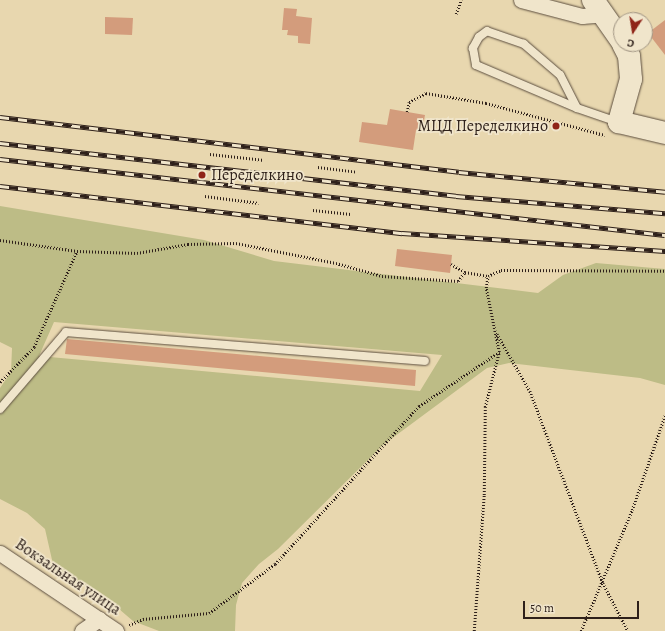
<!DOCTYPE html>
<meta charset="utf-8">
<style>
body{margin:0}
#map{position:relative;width:665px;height:631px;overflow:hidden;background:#e8d7af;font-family:Alegreya,serif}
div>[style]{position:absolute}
.green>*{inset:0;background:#bdbc86}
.building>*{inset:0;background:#d39c7c}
.path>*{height:2.5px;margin-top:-1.25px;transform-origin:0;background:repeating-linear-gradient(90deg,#2e201a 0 1px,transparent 0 3px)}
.roads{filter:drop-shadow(0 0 1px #5c4e3f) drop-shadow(0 0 1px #5c4e3f)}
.lane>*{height:8px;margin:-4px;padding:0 4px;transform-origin:4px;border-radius:4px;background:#f0e5cb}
.street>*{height:15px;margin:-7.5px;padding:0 7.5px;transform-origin:7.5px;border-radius:7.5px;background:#f0e5cb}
.secondary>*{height:22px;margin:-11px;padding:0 11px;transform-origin:11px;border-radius:11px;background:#f0e5cb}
.rail>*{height:4.5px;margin-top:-2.25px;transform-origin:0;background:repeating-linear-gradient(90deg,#f0e5cb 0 9px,#2e201a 0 18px);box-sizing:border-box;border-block:1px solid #2e201a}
.dots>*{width:11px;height:11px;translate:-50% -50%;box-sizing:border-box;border:2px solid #f0e5cb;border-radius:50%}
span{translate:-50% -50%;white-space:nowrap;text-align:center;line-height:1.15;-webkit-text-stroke:3.5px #f0e5cb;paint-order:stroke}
.poi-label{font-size:16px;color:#2e201a}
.right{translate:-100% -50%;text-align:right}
.left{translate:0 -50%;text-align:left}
.street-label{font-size:16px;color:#2e201a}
.north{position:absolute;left:613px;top:12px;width:40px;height:40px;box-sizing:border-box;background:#f0e5cb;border:1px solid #a29684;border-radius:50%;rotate:192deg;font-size:11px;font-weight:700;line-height:16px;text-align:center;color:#2e201a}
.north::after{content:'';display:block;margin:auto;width:14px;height:18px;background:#8f2418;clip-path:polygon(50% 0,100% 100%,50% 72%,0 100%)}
.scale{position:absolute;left:523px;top:601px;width:116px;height:18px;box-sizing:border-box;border:2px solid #2e201a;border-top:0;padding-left:5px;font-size:12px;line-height:14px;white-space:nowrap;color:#2e201a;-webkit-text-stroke:3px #f0e5cb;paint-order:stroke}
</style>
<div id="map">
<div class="green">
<div style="clip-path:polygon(evenodd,0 206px,204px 240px,274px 261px,538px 293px,563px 275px,596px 263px,665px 269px,665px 385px,640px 378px,509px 363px,487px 368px,383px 445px,278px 549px,259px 564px,242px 583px,236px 605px,235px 631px,159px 631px,133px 621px,98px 591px,55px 573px,45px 529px,27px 513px,0 499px,0 388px,11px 372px,12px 348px,0 342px,0 206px,54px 322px,442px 355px,420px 391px,39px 356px,54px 322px)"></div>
</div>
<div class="building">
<div style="clip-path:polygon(284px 8px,297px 9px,296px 16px,312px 18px,310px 44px,298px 43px,298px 36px,287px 35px,288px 30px,282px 30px)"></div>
<div style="clip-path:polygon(105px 17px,133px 18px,132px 35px,105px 34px)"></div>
<div style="clip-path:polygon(665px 20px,665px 55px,648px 33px)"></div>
<div style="clip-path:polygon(390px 109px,425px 115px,422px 131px,416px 130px,413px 150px,359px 142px,362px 122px,387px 125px)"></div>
<div style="clip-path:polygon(397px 249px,452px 255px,450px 273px,395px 266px)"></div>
<div style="clip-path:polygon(67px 339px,416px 370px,415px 386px,65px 354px)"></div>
</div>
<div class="path">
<div style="left:456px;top:14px;width:15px;rotate:-70deg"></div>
<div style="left:407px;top:112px;width:10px;rotate:-79deg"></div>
<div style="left:409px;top:102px;width:19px;rotate:-28deg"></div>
<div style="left:426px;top:93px;width:61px;rotate:9.5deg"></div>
<div style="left:486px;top:103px;width:123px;rotate:15.1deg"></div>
<div style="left:210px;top:154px;width:54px;rotate:6.3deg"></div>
<div style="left:318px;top:167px;width:38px;rotate:7deg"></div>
<div style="left:205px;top:196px;width:54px;rotate:7.4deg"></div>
<div style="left:313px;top:210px;width:38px;rotate:6deg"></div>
<div style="left:0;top:240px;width:78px;rotate:8.1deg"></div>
<div style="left:77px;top:251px;width:60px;rotate:1.9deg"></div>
<div style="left:137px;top:253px;width:52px;rotate:-10deg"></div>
<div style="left:188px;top:244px;width:48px;rotate:-1.2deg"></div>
<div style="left:236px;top:243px;width:102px;rotate:11.3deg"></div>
<div style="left:336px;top:263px;width:48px;rotate:15.8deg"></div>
<div style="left:382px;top:276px;width:76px;rotate:3.8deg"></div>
<div style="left:458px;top:281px;width:11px;rotate:-52deg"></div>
<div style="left:451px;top:264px;width:16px;rotate:30deg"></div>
<div style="left:465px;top:272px;width:23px;rotate:10deg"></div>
<div style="left:488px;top:276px;width:14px;rotate:-25deg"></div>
<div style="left:501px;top:270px;width:164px;rotate:0.3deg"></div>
<div style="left:497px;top:334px;width:66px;rotate:59.9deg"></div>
<div style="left:530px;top:391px;width:205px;rotate:69.2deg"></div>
<div style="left:603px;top:583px;width:54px;rotate:62.5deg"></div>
<div style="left:0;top:382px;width:49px;rotate:-45.8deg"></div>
<div style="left:34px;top:347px;width:105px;rotate:-65.9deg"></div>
<div style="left:129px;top:625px;width:15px;rotate:-23deg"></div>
<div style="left:143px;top:619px;width:66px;rotate:-5.2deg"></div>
<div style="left:209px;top:613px;width:82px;rotate:-36.6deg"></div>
<div style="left:275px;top:564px;width:214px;rotate:-47.7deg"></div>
<div style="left:419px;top:406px;width:97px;rotate:-34deg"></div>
<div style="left:474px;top:631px;width:136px;rotate:-85.8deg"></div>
<div style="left:484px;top:495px;width:88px;rotate:-89.3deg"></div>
<div style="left:485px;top:407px;width:57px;rotate:-75.7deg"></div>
<div style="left:499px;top:352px;width:65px;rotate:-101.5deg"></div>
<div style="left:486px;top:288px;width:12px;rotate:-81deg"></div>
<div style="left:581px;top:631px;width:131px;rotate:-67.1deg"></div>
<div style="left:632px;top:510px;width:101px;rotate:-70.8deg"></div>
</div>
<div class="roads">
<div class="lane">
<div style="left:577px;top:108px;width:37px;rotate:-117deg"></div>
<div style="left:560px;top:75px;width:48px;rotate:-139.3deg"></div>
<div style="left:524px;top:44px;width:39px;rotate:-161deg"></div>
<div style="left:487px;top:31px;width:10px;rotate:143deg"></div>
<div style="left:479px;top:37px;width:13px;rotate:119deg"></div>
<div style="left:473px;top:48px;width:17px;rotate:80deg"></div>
<div style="left:476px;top:65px;width:110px;rotate:23.1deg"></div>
<div style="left:577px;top:108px;width:43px;rotate:18.9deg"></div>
<div style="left:0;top:409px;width:101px;rotate:-49.4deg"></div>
<div style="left:66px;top:332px;width:360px;rotate:4.6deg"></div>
</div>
<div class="street">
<div style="left:521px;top:0;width:63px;rotate:14.7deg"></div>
<div style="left:582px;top:16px;width:21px;rotate:-5deg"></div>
<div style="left:0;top:553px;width:140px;rotate:33.9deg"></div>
<div style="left:82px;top:631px;width:21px;rotate:-35deg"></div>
</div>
<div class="secondary">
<div style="left:593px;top:0;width:49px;rotate:55deg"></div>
<div style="left:623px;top:44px;width:13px;rotate:63deg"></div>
<div style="left:629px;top:56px;width:23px;rotate:85deg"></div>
<div style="left:631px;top:79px;width:45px;rotate:105.6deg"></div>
<div style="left:619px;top:122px;width:47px;rotate:13.4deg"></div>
</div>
</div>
<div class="rail">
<div style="left:0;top:117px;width:462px;rotate:6.8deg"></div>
<div style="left:459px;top:172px;width:207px;rotate:5.5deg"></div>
<div style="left:0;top:143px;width:459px;rotate:6.6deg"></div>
<div style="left:456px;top:196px;width:210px;rotate:4.7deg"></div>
<div style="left:0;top:159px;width:669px;rotate:6.52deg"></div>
<div style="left:0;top:186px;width:405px;rotate:6.7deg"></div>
<div style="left:402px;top:233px;width:264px;rotate:3.9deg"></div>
</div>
<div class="dots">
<div style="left:556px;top:126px;background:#8f2418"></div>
<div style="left:202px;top:175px;background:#8f2418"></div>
</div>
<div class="poi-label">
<span class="right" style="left:548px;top:126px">МЦД Переделкино</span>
<span class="left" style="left:211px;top:175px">Переделкино</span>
</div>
<div class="street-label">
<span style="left:68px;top:577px;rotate:34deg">Вокзальная улица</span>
</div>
<div class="north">С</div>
<div class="scale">50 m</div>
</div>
